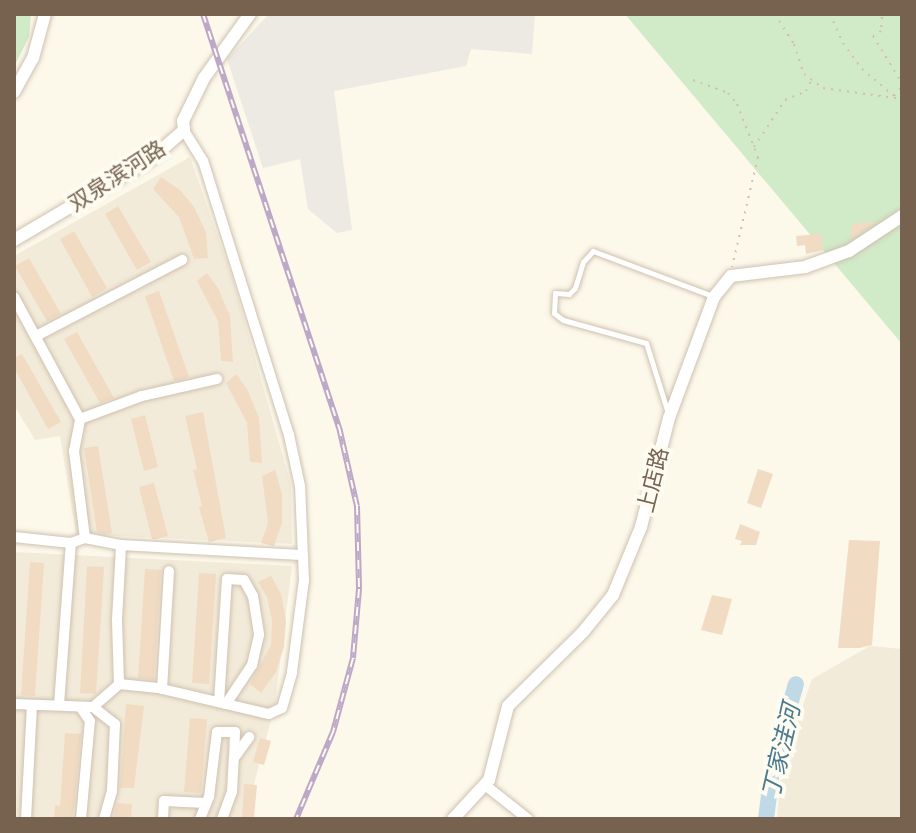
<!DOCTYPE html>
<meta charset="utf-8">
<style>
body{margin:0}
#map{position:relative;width:916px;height:833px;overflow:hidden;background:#fcf8ea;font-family:Poppins,"Noto Sans SC",sans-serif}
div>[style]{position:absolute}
.residential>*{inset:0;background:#f3ebd9}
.industrial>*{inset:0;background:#ede9e3}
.green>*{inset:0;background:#d1eac8}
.river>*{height:16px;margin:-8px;padding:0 8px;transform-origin:8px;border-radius:8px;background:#bfdae6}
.building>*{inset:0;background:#f1dbc3}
.path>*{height:2px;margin-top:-1px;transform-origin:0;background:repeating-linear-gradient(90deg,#d6bfa5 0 2px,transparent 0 8px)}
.roads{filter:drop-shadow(0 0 2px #cec1b0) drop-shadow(0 0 2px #cec1b0)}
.service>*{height:5px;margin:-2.5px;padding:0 2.5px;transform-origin:2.5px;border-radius:2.5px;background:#fff}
.minor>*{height:10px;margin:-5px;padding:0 5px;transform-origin:5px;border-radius:5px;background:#fff}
.tertiary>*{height:12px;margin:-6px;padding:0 6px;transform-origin:6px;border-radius:6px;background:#fff}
.rail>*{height:6px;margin-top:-3px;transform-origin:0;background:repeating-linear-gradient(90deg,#fefbf1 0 9px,#bda8c7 0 18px);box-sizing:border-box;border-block:2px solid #bda8c7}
span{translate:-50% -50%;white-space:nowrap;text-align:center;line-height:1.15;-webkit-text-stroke:8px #fefbf1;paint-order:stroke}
.street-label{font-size:22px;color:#76624e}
.water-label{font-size:24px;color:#4b7a90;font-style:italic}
.frame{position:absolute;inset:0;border:16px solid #76624e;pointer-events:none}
</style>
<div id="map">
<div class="residential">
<div style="clip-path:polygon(190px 157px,233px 280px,291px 485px,292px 544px,76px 534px,60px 436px,35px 440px,14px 405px,14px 256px)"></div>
<div style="clip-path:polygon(14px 552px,292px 566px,275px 704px,245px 819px,14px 819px)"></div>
<div style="clip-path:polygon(870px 646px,902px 649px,902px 819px,777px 819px,781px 769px,812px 679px)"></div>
</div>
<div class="industrial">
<div style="clip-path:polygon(269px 14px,535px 14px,532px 54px,471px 49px,466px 66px,334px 91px,352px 230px,337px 233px,308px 209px,300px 159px,263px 168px,227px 59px)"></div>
</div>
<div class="green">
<div style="clip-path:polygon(14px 14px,31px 14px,29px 37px,14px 67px)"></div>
<div style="clip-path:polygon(625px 14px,902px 14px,902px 344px,823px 250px)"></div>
</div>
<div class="river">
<div style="left:766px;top:819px;width:55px;rotate:-82.7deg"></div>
<div style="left:773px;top:764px;width:83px;rotate:-74deg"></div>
</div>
<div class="building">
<div style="clip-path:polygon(161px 177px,180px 190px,194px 207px,206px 232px,208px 258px,194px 259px,179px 217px,153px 189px)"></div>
<div style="clip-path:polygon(118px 206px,151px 262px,137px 270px,105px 214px)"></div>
<div style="clip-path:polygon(877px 222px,850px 240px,852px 224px)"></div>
<div style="clip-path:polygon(74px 231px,107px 288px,92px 297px,60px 239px)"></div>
<div style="clip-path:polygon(821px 234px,823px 250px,806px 254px,805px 245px,797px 246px,796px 236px)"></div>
<div style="clip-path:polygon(29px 258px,61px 314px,47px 321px,15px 266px)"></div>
<div style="clip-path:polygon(207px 273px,218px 288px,230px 316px,233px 362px,221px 361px,218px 321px,197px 281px)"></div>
<div style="clip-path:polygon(159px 291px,189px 377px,174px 381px,145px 296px)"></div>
<div style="clip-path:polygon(77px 332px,114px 398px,100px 403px,64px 339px)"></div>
<div style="clip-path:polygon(22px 354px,61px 422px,48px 429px,14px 368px,14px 358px)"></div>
<div style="clip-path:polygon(236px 374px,247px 389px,259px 418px,262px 463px,250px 462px,247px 423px,226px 383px)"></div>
<div style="clip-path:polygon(203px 412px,226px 538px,209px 542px,199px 507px,202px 506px,193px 470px,197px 469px,185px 416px)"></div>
<div style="clip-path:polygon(145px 415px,158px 467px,144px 471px,131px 419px)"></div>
<div style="clip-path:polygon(98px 446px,112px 533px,105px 534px,97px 532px,84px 448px)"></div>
<div style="clip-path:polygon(758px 469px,773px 474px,761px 508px,747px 503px)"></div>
<div style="clip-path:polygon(275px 470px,282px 494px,282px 523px,274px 546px,261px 543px,268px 523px,262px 476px)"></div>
<div style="clip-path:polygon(154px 483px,168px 536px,156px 539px,152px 539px,139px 487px)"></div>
<div style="clip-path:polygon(740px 524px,760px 532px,756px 545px,740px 545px,742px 541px,735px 539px)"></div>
<div style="clip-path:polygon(849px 540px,880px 541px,872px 645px,859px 648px,838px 648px)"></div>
<div style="clip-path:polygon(30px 562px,44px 563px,35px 696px,21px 695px)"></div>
<div style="clip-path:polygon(87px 566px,104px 567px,96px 694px,80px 693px)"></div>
<div style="clip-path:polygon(145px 569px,161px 570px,154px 680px,138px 678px)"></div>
<div style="clip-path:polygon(199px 573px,216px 574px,209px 684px,192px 683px)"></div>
<div style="clip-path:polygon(271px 576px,281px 594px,286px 621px,284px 647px,276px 672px,261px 693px,250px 684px,271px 645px,272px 621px,267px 597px,258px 582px)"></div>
<div style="clip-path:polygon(712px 595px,732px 599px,722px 635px,701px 630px)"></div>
<div style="clip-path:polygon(126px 704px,144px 706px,134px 788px,120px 788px)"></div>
<div style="clip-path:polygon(190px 718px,207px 719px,201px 793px,184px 792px)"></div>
<div style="clip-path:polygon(65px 733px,81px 734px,74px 807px,72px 819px,54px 819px,55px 805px,60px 806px)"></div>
<div style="clip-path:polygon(260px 738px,271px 741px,264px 765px,253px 762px)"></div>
<div style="clip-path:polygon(244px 784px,257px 785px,254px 817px,251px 819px,242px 819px)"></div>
<div style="clip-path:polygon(117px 803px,132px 804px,131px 819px,113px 819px)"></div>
</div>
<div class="path">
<div style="left:775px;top:14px;width:36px;rotate:58deg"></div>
<div style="left:794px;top:44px;width:32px;rotate:72deg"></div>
<div style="left:804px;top:74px;width:24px;rotate:36deg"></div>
<div style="left:823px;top:88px;width:80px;rotate:7.9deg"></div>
<div style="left:830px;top:14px;width:32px;rotate:66deg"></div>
<div style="left:843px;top:43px;width:32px;rotate:54deg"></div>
<div style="left:862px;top:69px;width:42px;rotate:40.2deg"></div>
<div style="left:894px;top:96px;width:13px;rotate:-51deg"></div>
<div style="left:878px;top:14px;width:5px;rotate:37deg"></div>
<div style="left:882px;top:17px;width:14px;rotate:94deg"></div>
<div style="left:881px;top:31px;width:9px;rotate:148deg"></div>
<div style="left:873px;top:36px;width:55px;rotate:58.3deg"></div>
<div style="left:693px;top:80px;width:37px;rotate:20deg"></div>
<div style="left:728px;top:93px;width:14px;rotate:51deg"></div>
<div style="left:737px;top:104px;width:57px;rotate:68.4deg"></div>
<div style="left:758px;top:157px;width:113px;rotate:103.3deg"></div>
<div style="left:754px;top:147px;width:56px;rotate:-56.6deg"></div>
<div style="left:785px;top:100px;width:23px;rotate:-23deg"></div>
<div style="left:806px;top:91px;width:13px;rotate:-63deg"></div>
</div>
<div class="roads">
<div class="service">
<div style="left:668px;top:413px;width:73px;rotate:-107.4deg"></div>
<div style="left:646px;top:343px;width:86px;rotate:-164.5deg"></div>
<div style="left:563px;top:320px;width:11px;rotate:-142deg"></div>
<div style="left:554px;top:313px;width:20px;rotate:-87deg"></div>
<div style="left:555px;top:293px;width:14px;rotate:4deg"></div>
<div style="left:569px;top:294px;width:8px;rotate:-45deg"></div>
<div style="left:575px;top:288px;width:27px;rotate:-73deg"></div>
<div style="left:583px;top:262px;width:15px;rotate:-48deg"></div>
<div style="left:593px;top:251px;width:128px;rotate:20.6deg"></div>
</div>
<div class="minor">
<div style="left:14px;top:297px;width:139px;rotate:61.6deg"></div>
<div style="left:36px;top:336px;width:165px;rotate:-27.5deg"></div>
<div style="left:14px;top:537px;width:57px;rotate:6deg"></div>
<div style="left:71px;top:543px;width:15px;rotate:-20deg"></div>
<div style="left:85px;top:538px;width:37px;rotate:11deg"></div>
<div style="left:121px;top:545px;width:180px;rotate:3.2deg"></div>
<div style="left:85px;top:538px;width:88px;rotate:-97.2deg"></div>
<div style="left:74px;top:451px;width:33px;rotate:-79deg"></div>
<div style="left:80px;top:419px;width:66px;rotate:-20.4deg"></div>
<div style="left:142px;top:396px;width:77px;rotate:-12.8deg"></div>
<div style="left:119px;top:684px;width:64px;rotate:-91.8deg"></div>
<div style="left:117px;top:620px;width:75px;rotate:-86.9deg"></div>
<div style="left:162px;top:689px;width:118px;rotate:-86.6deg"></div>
<div style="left:219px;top:702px;width:123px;rotate:-86.3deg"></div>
<div style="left:227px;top:579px;width:17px;rotate:3deg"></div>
<div style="left:244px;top:580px;width:18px;rotate:61deg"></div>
<div style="left:253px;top:596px;width:39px;rotate:81deg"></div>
<div style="left:259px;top:635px;width:31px;rotate:103deg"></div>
<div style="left:252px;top:665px;width:47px;rotate:123.7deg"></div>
<div style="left:14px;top:704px;width:79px;rotate:2.2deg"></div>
<div style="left:93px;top:707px;width:35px;rotate:-41deg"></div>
<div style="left:119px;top:684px;width:39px;rotate:6deg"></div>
<div style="left:158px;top:688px;width:114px;rotate:13.2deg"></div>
<div style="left:269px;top:714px;width:14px;rotate:-25deg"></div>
<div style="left:282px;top:708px;width:37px;rotate:-74deg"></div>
<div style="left:292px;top:672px;width:93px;rotate:-82.6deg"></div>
<div style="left:304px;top:580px;width:94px;rotate:-92.4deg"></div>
<div style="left:300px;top:486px;width:52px;rotate:-102.2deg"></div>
<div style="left:289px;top:435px;width:287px;rotate:-107.4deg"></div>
<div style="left:203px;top:161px;width:36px;rotate:-122deg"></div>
<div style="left:59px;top:705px;width:162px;rotate:-85.8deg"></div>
<div style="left:93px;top:707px;width:28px;rotate:38deg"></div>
<div style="left:115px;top:724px;width:67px;rotate:92.6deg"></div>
<div style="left:112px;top:791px;width:29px;rotate:106deg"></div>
<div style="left:485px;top:785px;width:55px;rotate:38.3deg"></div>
<div style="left:26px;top:819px;width:114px;rotate:-87deg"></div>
<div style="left:81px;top:819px;width:98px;rotate:-84.8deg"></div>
<div style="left:90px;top:721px;width:16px;rotate:-125deg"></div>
<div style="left:163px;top:819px;width:18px;rotate:-87deg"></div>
<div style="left:164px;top:801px;width:42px;rotate:2.7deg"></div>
<div style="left:200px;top:819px;width:24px;rotate:-68deg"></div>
<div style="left:209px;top:797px;width:65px;rotate:-83deg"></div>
<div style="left:217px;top:732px;width:18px"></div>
<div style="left:235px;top:732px;width:26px;rotate:92deg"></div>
<div style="left:222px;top:819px;width:29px;rotate:-70deg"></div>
<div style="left:232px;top:792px;width:34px;rotate:-87deg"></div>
<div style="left:234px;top:758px;width:26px;rotate:-54deg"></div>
</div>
<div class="tertiary">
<div style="left:14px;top:92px;width:39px;rotate:-61deg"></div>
<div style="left:33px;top:58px;width:46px;rotate:-74.7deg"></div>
<div style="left:14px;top:240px;width:159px;rotate:-30.6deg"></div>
<div style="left:151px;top:159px;width:44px;rotate:-41.3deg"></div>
<div style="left:184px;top:130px;width:9px;rotate:-96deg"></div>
<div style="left:183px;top:121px;width:48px;rotate:-64deg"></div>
<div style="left:204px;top:78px;width:79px;rotate:-54.3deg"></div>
<div style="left:453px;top:819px;width:53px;rotate:-47.3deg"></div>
<div style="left:489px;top:780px;width:76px;rotate:-75.6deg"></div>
<div style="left:508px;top:706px;width:105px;rotate:-44.6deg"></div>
<div style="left:583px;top:632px;width:48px;rotate:-51deg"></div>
<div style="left:613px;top:595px;width:74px;rotate:-67.6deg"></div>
<div style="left:641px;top:527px;width:113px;rotate:-75.6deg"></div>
<div style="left:669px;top:418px;width:129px;rotate:-69.6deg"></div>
<div style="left:714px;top:297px;width:27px;rotate:-51deg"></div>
<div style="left:731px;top:276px;width:75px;rotate:-6.9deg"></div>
<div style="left:805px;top:267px;width:47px;rotate:-20deg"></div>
<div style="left:849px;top:251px;width:64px;rotate:-33.4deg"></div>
</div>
</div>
<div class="rail">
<div style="left:203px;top:14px;width:435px;rotate:71.8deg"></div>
<div style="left:339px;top:427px;width:81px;rotate:77.2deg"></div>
<div style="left:357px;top:506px;width:83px;rotate:88.6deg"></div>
<div style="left:359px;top:589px;width:69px;rotate:95deg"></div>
<div style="left:353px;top:658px;width:77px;rotate:105.1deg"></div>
<div style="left:333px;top:732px;width:95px;rotate:113deg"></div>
</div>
<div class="street-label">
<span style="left:117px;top:176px;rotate:-33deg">双泉滨河路</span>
<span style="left:653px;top:480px;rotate:-76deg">上店路</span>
</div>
<div class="water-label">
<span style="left:781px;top:751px;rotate:-77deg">丁家洼河</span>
</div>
<div class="frame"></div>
</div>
